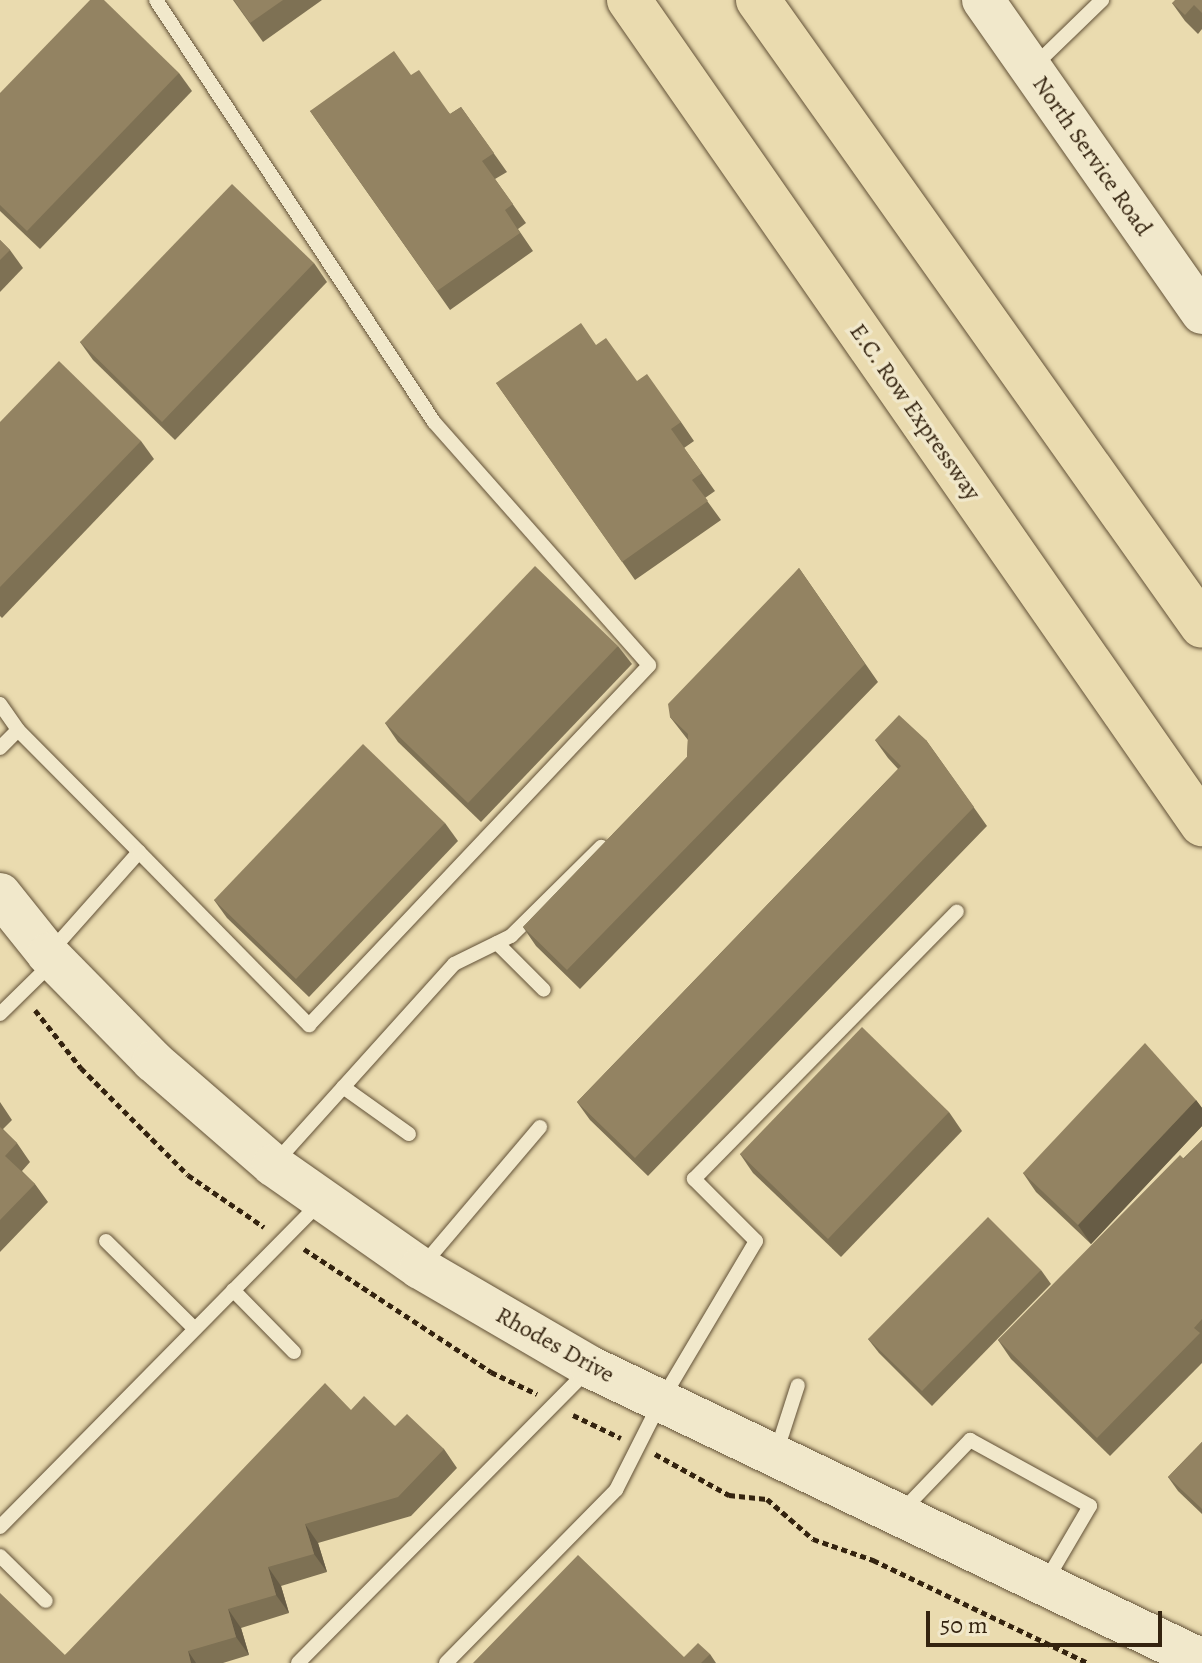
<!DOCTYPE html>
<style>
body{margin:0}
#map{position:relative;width:1202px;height:1663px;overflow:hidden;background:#eadbaf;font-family:Alegreya,serif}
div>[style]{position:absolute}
.path>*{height:5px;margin-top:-2.5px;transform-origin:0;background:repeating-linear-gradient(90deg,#34230f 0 6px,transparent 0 10px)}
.roads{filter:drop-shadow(0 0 2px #625137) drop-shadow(0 0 2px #625137)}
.lane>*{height:14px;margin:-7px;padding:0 7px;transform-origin:7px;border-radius:7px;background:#f1e8cb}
.secondary>*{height:42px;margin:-21px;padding:0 21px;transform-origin:21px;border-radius:21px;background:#f1e8cb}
.highway>*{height:44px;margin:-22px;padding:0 22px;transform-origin:22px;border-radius:22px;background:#eadbaf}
.wall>*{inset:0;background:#7e7154}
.shaded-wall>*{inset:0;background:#675c45}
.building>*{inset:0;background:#938362}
span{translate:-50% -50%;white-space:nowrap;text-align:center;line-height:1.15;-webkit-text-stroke:7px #f1e8cb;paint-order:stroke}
.street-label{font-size:24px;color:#34230f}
.scale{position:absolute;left:926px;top:1611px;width:236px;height:36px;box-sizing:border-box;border:4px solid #34230f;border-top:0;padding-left:10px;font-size:24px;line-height:28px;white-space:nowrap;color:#34230f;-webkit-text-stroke:6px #f1e8cb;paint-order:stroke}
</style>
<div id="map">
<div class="path">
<div style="left:35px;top:1010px;width:74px;rotate:51.6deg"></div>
<div style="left:81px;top:1068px;width:151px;rotate:45deg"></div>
<div style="left:188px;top:1175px;width:92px;rotate:34.4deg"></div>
<div style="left:304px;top:1249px;width:224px;rotate:33.3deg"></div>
<div style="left:491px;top:1372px;width:51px;rotate:25.6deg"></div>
<div style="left:573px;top:1415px;width:53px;rotate:25.6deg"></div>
<div style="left:655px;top:1454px;width:85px;rotate:29deg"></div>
<div style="left:729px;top:1495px;width:38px;rotate:6deg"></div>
<div style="left:767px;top:1499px;width:61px;rotate:41deg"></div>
<div style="left:813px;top:1539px;width:64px;rotate:19.3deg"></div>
<div style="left:873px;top:1560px;width:238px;rotate:25.6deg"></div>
</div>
<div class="roads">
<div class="lane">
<div style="left:1034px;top:66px;width:95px;rotate:-44.1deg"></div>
<div style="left:0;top:704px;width:32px;rotate:55deg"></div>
<div style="left:18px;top:730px;width:172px;rotate:45.2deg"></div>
<div style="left:139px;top:852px;width:132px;rotate:131.6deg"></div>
<div style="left:0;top:748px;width:25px;rotate:-45deg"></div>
<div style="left:139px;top:852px;width:243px;rotate:45.5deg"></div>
<div style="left:309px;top:1025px;width:495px;rotate:-46.6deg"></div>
<div style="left:649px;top:665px;width:324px;rotate:-131.5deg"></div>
<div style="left:434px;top:422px;width:505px;rotate:-123.38deg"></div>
<div style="left:497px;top:943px;width:66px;rotate:45deg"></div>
<div style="left:0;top:1014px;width:71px;rotate:-44.4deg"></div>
<div style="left:343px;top:1087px;width:81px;rotate:35.5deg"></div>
<div style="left:274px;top:1164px;width:269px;rotate:-48deg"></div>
<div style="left:454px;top:964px;width:64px;rotate:-26.2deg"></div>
<div style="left:511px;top:936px;width:127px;rotate:-44.7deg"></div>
<div style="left:106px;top:1241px;width:125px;rotate:44.7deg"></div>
<div style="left:423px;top:1265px;width:181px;rotate:-49.7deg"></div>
<div style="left:233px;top:1290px;width:87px;rotate:45.5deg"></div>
<div style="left:776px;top:1453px;width:71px;rotate:-72.1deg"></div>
<div style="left:901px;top:1512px;width:100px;rotate:-46.2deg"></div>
<div style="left:970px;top:1440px;width:137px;rotate:28.8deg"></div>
<div style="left:1090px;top:1506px;width:87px;rotate:120.4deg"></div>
<div style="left:0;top:1527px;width:456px;rotate:-45.4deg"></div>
<div style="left:0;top:1556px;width:64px;rotate:44.4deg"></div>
<div style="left:298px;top:1663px;width:411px;rotate:-45.3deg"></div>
<div style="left:446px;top:1663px;width:243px;rotate:-45.5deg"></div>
<div style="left:616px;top:1490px;width:100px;rotate:-63.2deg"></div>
<div style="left:661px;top:1401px;width:186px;rotate:-59.3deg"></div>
<div style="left:756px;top:1241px;width:88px;rotate:-135deg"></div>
<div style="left:694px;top:1179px;width:375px;rotate:-45.5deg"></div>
</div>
<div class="secondary">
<div style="left:983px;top:0;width:382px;rotate:55deg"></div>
<div style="left:0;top:894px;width:77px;rotate:51.3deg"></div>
<div style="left:48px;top:954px;width:150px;rotate:45.5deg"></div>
<div style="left:153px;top:1061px;width:159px;rotate:40.9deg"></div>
<div style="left:273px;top:1165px;width:179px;rotate:35deg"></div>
<div style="left:420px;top:1268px;width:197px;rotate:30.2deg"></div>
<div style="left:590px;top:1367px;width:679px;rotate:25.58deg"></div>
</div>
<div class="highway">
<div style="left:629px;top:0;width:1004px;rotate:55.19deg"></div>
<div style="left:758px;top:0;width:767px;rotate:54.65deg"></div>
</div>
</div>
<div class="wall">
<div style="clip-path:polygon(233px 0,322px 0,263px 42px)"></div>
<div style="clip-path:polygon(1202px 0,1202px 29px,1198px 34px,1185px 21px,1172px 3px)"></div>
<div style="clip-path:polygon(179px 73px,192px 91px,40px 249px,0 211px,0 93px)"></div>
<div style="clip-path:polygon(411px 75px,450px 114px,461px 107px,507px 172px,495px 179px,526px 223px,518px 229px,533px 251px,450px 310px,310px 111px)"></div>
<div style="clip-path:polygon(0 240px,10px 250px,23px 268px,0 292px)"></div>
<div style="clip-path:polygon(314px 263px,327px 282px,175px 440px,93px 360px,80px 342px)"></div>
<div style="clip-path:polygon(596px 345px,681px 422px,694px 441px,684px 448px,715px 491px,705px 498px,721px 520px,635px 580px,496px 383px)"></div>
<div style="clip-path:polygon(0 422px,141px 441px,154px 459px,2px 618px,0 616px)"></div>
<div style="clip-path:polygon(799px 568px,878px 682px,580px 989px,536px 946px,523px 927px,687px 757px,688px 740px,670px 717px)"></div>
<div style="clip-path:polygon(618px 646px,632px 664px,481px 822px,398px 742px,385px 723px)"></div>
<div style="clip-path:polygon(875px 740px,926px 740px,987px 826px,648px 1176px,590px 1120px,577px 1102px,898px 769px,888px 758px)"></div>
<div style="clip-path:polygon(445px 823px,458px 841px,309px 997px,227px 918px,214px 900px)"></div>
<div style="clip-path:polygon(1196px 1100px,1202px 1108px,1202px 1126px,1091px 1244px,1036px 1192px,1023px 1173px)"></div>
<div style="clip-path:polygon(0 1102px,12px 1120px,3px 1129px,17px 1143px,30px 1162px,22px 1171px,35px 1184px,48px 1202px,0 1252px)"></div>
<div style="clip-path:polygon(949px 1112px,962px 1131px,841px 1257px,753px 1173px,740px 1154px)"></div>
<div style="clip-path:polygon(1202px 1140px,1202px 1363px,1110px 1456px,1011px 1359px,998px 1340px)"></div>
<div style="clip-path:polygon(1041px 1270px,1051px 1284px,932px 1406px,879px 1353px,868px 1339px)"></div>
<div style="clip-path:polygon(351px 1410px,395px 1426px,444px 1449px,457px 1468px,411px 1516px,318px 1543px,327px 1572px,281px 1586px,289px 1613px,241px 1628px,249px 1655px,223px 1663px,0 1663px,65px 1655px)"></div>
<div style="clip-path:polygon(1202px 1442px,1202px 1514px,1178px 1491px,1168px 1477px)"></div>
<div style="clip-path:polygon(710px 1654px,716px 1663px,473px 1663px,684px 1657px)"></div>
</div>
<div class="shaded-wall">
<div style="clip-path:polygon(1196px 1100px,1202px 1108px,1202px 1126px,1091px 1244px,1078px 1225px)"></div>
<div style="clip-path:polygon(305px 1524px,318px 1543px,327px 1572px,314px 1554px)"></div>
<div style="clip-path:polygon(268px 1567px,281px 1586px,289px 1613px,276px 1595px)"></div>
<div style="clip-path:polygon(228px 1609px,241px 1628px,249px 1655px,236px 1637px)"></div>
<div style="clip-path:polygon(188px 1651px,196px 1663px,191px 1663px)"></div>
</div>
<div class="building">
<div style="clip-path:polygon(90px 0,104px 0,179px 73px,27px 231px,0 205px,0 93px)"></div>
<div style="clip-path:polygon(234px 0,283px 0,250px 23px)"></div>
<div style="clip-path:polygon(1175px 0,1202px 0,1202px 13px,1194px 5px,1185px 15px,1172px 3px)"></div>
<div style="clip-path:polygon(394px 51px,411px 75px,419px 70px,450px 114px,461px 107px,494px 153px,482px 161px,513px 204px,505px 210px,520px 233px,437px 291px,310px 111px)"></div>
<div style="clip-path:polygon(232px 184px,314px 263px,162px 422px,80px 342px)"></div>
<div style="clip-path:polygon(0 240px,10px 250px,0 260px)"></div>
<div style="clip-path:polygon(581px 323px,596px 345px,606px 338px,637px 381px,647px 374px,681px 422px,671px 429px,702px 473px,692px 480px,708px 501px,622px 562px,496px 383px)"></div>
<div style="clip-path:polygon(59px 361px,141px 441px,0 587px,0 422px)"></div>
<div style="clip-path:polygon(535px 566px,618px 646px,468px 803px,385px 723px)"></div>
<div style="clip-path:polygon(799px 568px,865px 664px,567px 970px,523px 927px,687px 757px,688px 734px,670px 717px,668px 704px)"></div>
<div style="clip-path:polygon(899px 715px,926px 740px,974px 807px,635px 1158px,577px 1102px,901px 766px,875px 740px)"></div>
<div style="clip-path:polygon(363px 744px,445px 823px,296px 979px,214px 900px)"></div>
<div style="clip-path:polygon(862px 1027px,949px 1112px,828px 1239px,740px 1154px)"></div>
<div style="clip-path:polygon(1145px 1043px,1196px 1100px,1078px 1225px,1023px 1173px)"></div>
<div style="clip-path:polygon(0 1127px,17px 1143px,5px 1156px,35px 1184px,0 1220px)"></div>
<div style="clip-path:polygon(1202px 1140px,1202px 1319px,1194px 1328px,1200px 1333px,1097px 1438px,998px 1340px,1180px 1155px,1184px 1159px)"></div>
<div style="clip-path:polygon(988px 1217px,1041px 1270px,922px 1391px,868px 1339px)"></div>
<div style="clip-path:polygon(325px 1383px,351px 1410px,364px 1396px,395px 1426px,407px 1414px,444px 1449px,398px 1497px,305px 1524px,314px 1554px,268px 1567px,276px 1595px,228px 1609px,236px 1637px,188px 1651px,191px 1663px,0 1663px,0 1593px,65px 1655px)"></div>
<div style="clip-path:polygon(1202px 1442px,1202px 1509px,1168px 1477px)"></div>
<div style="clip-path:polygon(578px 1555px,684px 1657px,698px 1643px,710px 1654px,701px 1663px,473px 1663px)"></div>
</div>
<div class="street-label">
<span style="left:1092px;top:156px;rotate:55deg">North Service Road</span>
<span style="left:915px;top:412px;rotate:55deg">E.C. Row Expressway</span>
<span style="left:555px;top:1345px;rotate:29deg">Rhodes Drive</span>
</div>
<div class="scale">50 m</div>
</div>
